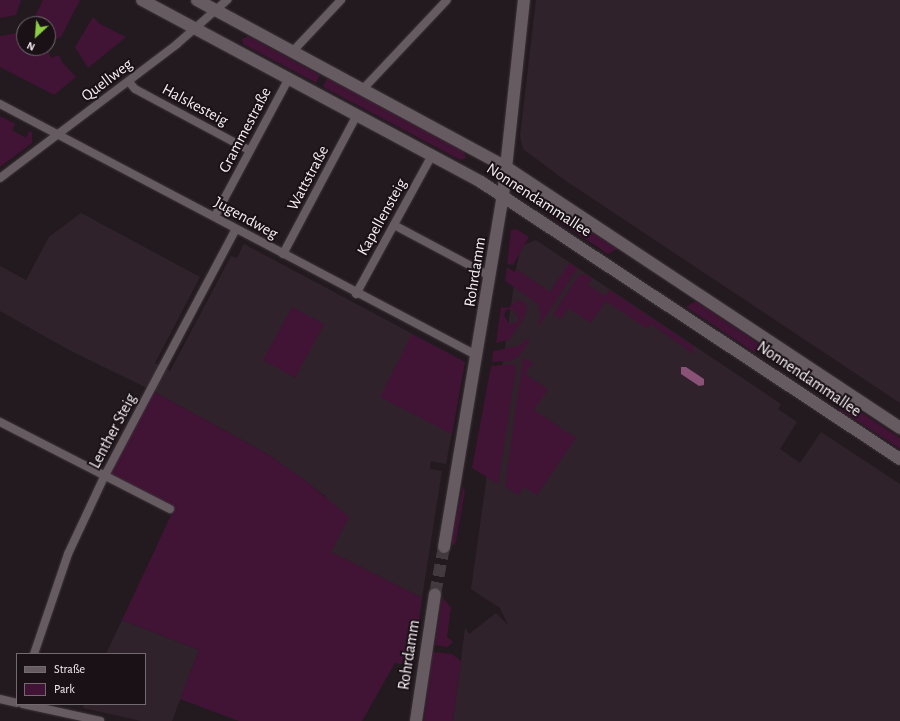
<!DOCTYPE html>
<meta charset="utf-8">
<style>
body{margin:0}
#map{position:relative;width:900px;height:721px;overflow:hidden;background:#231a1f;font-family:"Alegreya Sans",sans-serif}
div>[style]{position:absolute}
.built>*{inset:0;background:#30222b}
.green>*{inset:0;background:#411334}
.water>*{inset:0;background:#895276}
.secondary-tunnel>*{height:12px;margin-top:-6px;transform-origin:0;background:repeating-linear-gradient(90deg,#433a3f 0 12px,transparent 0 18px)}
.roads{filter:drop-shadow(0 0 1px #3b3438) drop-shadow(0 0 1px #3b3438)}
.minor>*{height:8px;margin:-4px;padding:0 4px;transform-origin:4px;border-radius:4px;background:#665b61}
.secondary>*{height:12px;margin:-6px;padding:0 6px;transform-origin:6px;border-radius:6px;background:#665b61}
span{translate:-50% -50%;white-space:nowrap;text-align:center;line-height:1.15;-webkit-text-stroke:4px #191116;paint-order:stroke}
.street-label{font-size:16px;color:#f6eff3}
.legend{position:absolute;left:16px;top:653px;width:130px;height:52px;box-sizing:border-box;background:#191116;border:1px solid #716a6e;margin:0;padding:5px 7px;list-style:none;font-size:12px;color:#f6eff3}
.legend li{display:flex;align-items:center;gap:8px;height:20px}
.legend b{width:20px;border:1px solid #716a6e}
.north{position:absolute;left:16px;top:16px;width:40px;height:40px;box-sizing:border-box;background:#191116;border:1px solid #716a6e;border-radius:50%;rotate:206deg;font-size:11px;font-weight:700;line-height:16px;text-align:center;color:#f6eff3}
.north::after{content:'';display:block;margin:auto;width:14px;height:18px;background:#8dce44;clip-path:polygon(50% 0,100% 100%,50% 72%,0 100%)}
</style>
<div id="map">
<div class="built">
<div style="clip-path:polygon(536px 0,900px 0,900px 403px,566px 181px,523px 149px,520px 136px)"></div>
<div style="clip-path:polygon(81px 213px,200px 277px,155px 363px,170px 371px,231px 256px,237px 258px,244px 244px,465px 362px,446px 464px,431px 461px,430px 469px,442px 471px,422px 598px,331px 552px,325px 496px,269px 455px,151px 390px,69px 350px,0 311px,0 266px,26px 280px,49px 237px)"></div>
<div style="clip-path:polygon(536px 240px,781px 404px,778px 409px,797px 422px,780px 449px,800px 463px,821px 432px,900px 484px,900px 721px,453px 721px,465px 628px,469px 634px,496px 613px,508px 625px,500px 608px,471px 589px,516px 269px,521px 246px)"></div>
<div style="clip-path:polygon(122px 620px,199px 650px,172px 721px,141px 721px,83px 708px,84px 704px,145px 704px,145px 654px,106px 654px)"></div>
</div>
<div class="green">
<div style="clip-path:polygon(0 0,21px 0,16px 15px,0 18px)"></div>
<div style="clip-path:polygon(43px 0,80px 0,61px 37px,49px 42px,48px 24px,31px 24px)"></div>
<div style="clip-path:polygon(93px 17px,100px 24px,126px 37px,88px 68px,75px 47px)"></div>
<div style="clip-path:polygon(17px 33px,19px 40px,24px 40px,24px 48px,47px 48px,51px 58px,59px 55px,62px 62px,76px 77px,54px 95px,0 67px,0 36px)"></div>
<div style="clip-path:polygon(248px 36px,320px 75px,316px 83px,243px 44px,242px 39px)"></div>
<div style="clip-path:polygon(327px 78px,464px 152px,466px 158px,460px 160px,323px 87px)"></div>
<div style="clip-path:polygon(0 116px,15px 124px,12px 130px,26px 138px,29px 131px,32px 132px,32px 143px,0 167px)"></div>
<div style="clip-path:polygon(552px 206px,617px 249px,608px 254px,547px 214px)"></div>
<div style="clip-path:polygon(516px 229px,529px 237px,513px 265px,507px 264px,511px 230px)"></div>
<div style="clip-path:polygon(569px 263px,578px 268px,540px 325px,538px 324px,541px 315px,538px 304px,505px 281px,507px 267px,514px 272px,516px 269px,550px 292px)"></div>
<div style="clip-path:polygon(583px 274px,592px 278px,588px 285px,605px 296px,610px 290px,693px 346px,695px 355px,651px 324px,647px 329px,606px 301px,591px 323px,568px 308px,561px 319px,553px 314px,578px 276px)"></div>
<div style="clip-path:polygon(evenodd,517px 300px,525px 302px,527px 307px,525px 316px,509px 340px,496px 343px,501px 307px,508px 308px,517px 300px,513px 309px,519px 318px,516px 323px,509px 324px,504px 315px,506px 310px,513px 309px)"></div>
<div style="clip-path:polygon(695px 301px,758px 343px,761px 349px,755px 353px,686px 307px)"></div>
<div style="clip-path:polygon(292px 307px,324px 324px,295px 378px,263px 360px)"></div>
<div style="clip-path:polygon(412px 334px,465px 362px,452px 434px,380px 397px)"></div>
<div style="clip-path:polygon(527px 339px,530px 340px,519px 356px,511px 361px,492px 362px,493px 351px,519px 346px)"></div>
<div style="clip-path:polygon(523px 358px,533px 363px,525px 374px,548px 389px,534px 410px,576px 438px,537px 495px,524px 487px,518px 495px,505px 486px)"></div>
<div style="clip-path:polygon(514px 364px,516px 369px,498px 484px,472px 468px,491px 366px)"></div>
<div style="clip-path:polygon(151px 390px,269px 455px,306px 481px,349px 517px,331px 552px,422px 598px,413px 666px,395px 663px,362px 721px,239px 721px,180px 699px,199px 650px,122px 620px,173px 511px,104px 477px)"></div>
<div style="clip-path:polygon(844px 401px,900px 438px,900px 449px,839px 409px)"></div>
<div style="clip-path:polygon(463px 486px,465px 492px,455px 546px,451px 542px)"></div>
<div style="clip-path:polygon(442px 597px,451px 608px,447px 637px,453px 642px,447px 647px,435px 645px)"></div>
<div style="clip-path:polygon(433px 652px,452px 654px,461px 661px,453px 721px,424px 721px)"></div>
</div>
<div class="water">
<div style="clip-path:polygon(681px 367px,686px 367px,704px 379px,704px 385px,699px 386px,681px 374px)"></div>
</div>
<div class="secondary-tunnel">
<div style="left:435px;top:594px;width:48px;rotate:-79.2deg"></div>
</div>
<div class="roads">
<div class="minor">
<div style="left:293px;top:51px;width:70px;rotate:-46.7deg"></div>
<div style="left:129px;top:82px;width:9px;rotate:49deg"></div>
<div style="left:135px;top:89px;width:129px;rotate:28.2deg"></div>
<div style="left:363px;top:89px;width:122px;rotate:-46.7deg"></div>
<div style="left:0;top:104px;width:540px;rotate:27.8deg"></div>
<div style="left:0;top:178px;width:222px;rotate:-37.1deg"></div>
<div style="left:177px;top:44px;width:67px;rotate:-41.3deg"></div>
<div style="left:215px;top:216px;width:157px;rotate:-61.8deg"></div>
<div style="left:394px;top:225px;width:109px;rotate:28deg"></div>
<div style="left:283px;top:254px;width:157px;rotate:-62deg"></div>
<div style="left:356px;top:294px;width:158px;rotate:-61.3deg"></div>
<div style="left:0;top:422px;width:191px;rotate:27.1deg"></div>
<div style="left:34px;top:654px;width:106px;rotate:-71.2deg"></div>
<div style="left:68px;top:554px;width:85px;rotate:-64.9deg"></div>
<div style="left:104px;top:477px;width:281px;rotate:-62deg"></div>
<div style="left:0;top:699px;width:17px;rotate:13deg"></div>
<div style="left:23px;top:704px;width:79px;rotate:12.4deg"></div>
</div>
<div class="secondary">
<div style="left:142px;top:0;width:385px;rotate:28.2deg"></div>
<div style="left:481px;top:182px;width:502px;rotate:33.47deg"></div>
<div style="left:197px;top:0;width:351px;rotate:28.4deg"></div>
<div style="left:506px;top:167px;width:473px;rotate:33.5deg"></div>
<div style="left:444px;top:547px;width:356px;rotate:-80.5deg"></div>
<div style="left:503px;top:196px;width:197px;rotate:-83.9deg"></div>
<div style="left:416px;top:721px;width:128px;rotate:-81.5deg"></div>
</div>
</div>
<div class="street-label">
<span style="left:107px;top:80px;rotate:-37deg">Quellweg</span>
<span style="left:195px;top:105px;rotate:28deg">Halskesteig</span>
<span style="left:245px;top:130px;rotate:-62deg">Grammestraße</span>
<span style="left:308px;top:178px;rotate:-62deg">Wattstraße</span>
<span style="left:539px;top:200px;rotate:33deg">Nonnendammallee</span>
<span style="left:382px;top:217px;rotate:-61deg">Kapellensteig</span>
<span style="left:246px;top:218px;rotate:29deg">Jugendweg</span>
<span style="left:475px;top:272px;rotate:-81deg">Rohrdamm</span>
<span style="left:809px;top:379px;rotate:34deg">Nonnendammallee</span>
<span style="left:113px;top:431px;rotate:-62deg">Lenther Steig</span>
<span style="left:409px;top:655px;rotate:-81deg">Rohrdamm</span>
</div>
<ul class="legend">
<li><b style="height:5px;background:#665b61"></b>Straße</li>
<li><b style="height:11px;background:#411334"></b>Park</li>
</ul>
<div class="north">N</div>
</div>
